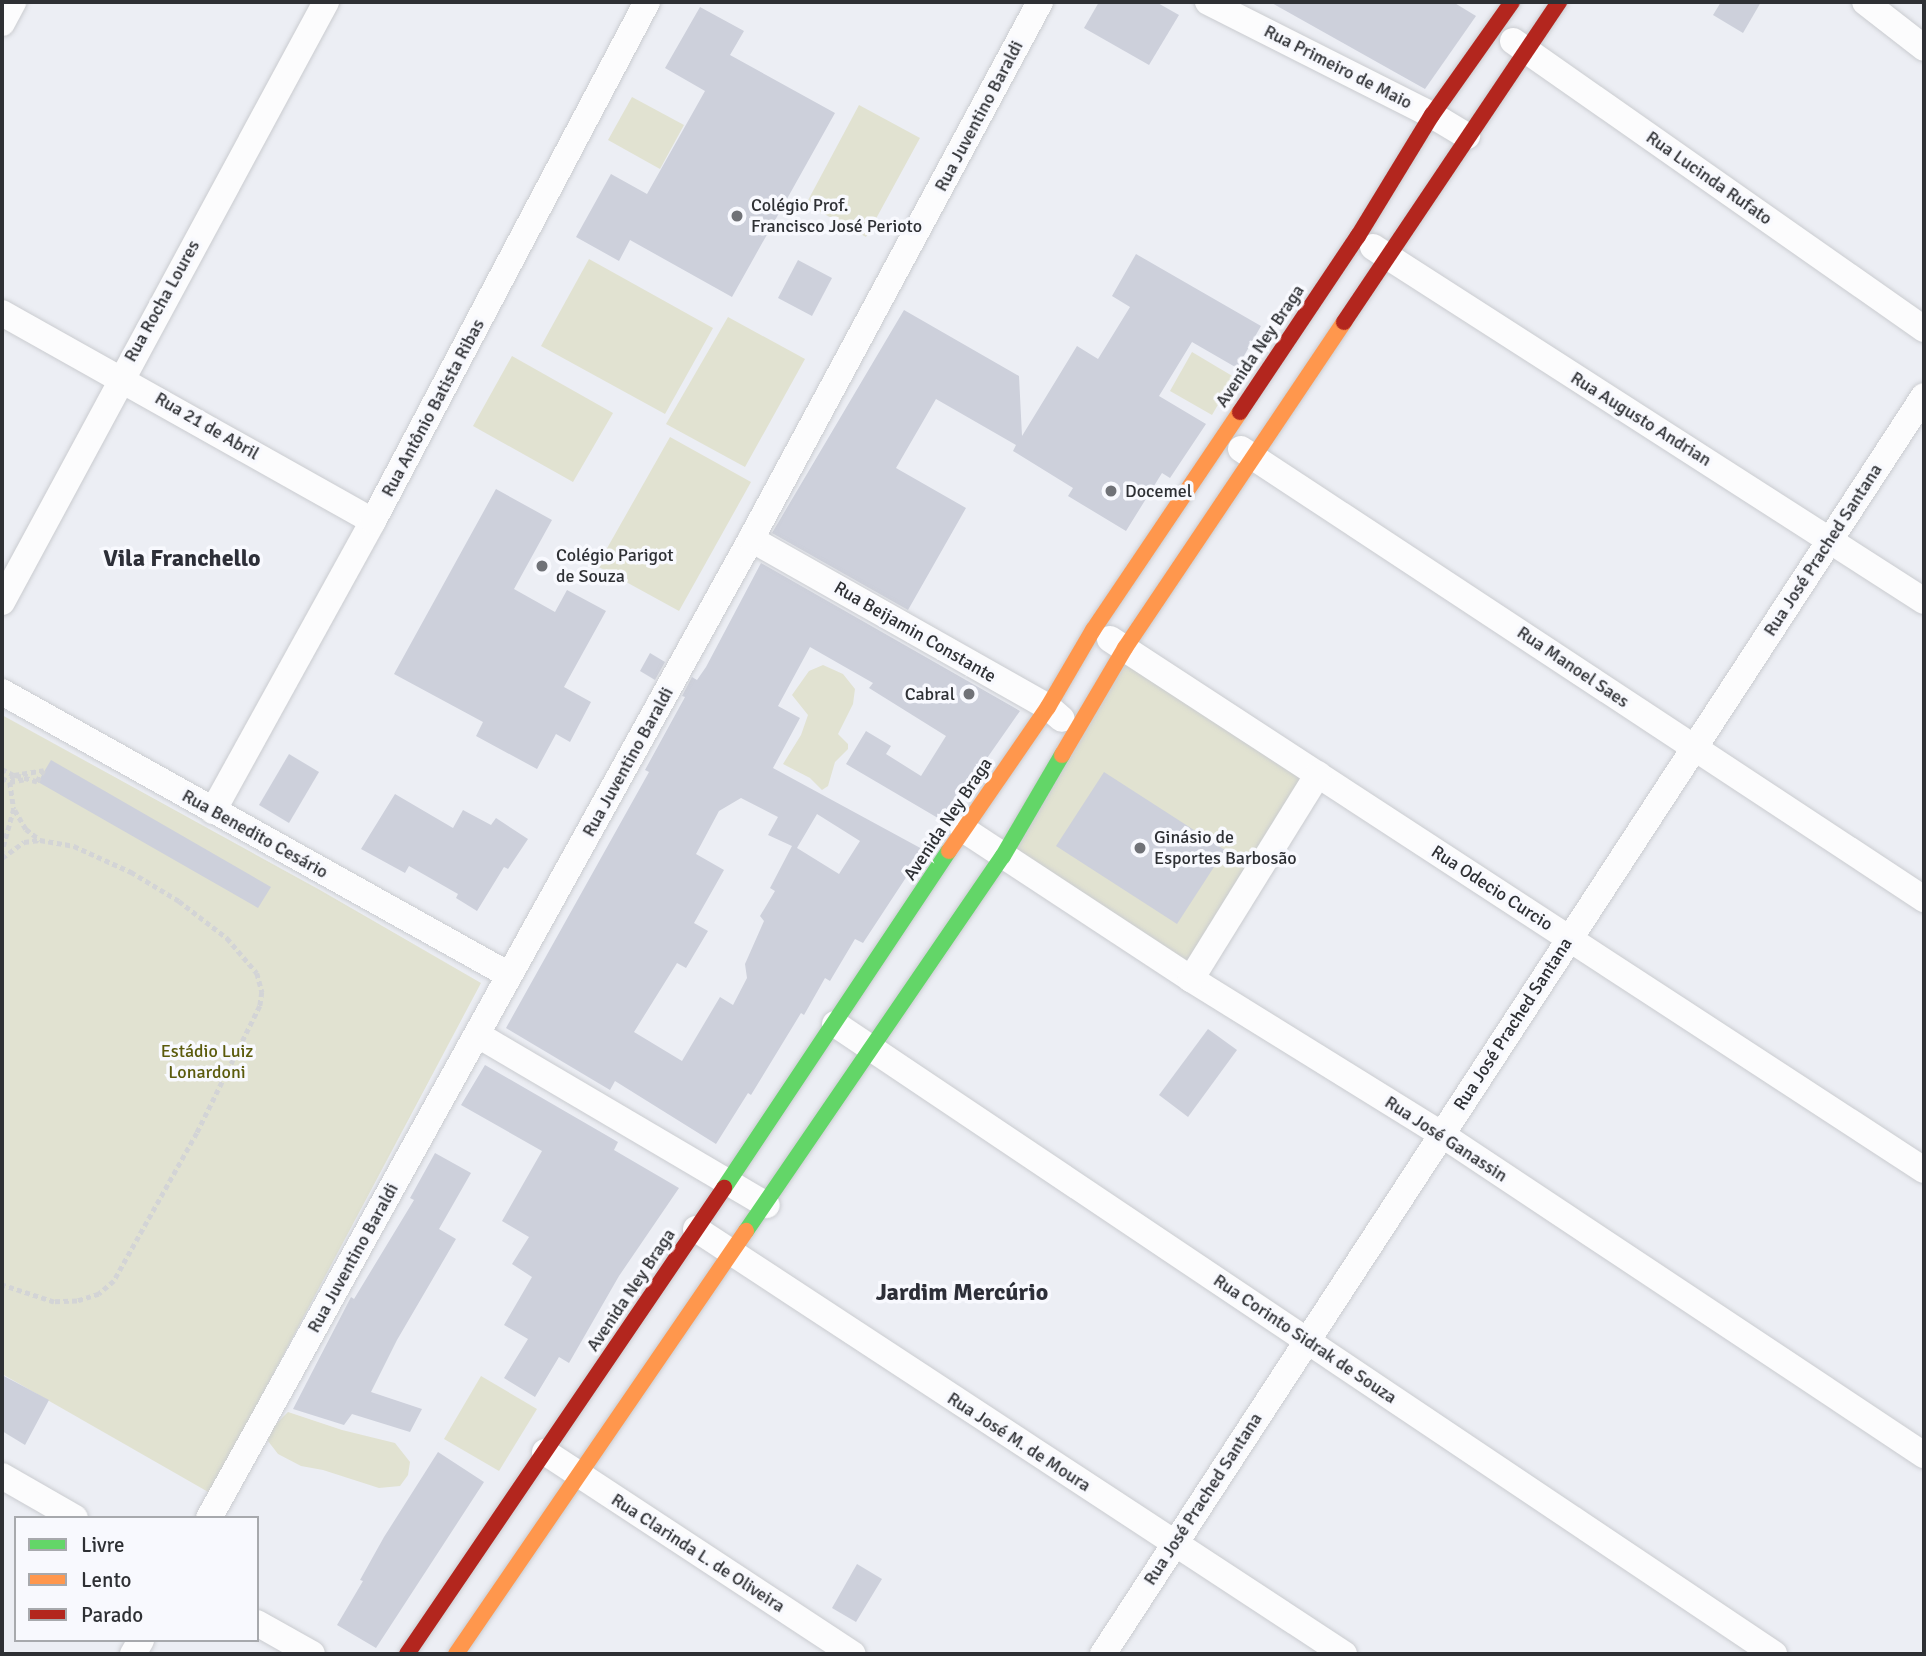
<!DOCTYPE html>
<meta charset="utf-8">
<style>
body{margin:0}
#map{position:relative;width:1926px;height:1656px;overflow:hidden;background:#eceef4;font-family:Signika,sans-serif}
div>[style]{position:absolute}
.green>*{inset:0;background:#e1e2d1}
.building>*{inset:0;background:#cdd0db}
.path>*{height:4.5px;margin-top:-2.25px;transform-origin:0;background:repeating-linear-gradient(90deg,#d3d4d6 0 5px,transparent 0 8.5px)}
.roads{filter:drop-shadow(0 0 2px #caccd0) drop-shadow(0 0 2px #caccd0)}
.street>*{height:26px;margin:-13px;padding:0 13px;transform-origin:13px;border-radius:13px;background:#fcfcfd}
.fast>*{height:16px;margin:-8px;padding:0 8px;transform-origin:8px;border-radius:8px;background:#63d668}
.slow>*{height:16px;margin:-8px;padding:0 8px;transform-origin:8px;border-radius:8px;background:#ff974d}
.jam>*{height:16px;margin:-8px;padding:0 8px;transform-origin:8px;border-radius:8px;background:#b3261e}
.dots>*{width:19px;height:19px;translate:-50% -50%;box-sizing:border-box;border:4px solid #f8f9fe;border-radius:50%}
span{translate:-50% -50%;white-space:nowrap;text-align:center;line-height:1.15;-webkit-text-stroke:7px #f8f9fe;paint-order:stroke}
.street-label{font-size:18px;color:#2e3034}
.poi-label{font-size:18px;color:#2e3034}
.left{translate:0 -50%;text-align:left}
.right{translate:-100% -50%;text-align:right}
.park-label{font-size:18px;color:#5b5b0c}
.district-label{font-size:24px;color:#2d2f38;font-weight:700}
.frame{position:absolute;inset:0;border:4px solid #2e3034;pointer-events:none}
.legend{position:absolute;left:14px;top:1516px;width:245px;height:126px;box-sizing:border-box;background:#f8f9fe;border:2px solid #a7a9ad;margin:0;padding:9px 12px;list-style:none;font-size:21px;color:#2e3034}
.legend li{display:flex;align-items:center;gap:14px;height:35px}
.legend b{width:35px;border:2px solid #a7a9ad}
</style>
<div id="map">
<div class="green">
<div style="clip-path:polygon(632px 97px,684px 125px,660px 169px,608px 140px)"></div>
<div style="clip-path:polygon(859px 105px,920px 138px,866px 237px,806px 204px)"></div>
<div style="clip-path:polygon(589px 259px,713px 328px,665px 414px,541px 346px)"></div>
<div style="clip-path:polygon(728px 317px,805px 359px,745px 467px,666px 424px)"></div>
<div style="clip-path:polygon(1192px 352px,1234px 377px,1212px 415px,1170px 391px)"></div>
<div style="clip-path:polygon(512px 356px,613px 413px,573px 482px,473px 426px)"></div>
<div style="clip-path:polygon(670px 437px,751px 482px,679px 611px,597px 566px)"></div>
<div style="clip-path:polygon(1128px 659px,1311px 775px,1189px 970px,1008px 855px)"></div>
<div style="clip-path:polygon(823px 665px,843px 674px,855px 689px,853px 704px,838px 734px,848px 744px,848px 749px,835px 762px,828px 786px,822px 790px,810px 778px,783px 764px,801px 735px,808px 715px,792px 695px,809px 671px)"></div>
<div style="clip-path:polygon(2px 715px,320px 890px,481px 983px,210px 1493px,2px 1374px)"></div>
<div style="clip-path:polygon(481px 1376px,537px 1409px,499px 1471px,444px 1439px)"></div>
<div style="clip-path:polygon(288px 1412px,342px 1430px,395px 1443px,410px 1462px,408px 1475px,400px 1486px,379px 1488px,323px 1470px,301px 1466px,278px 1454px,268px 1441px,270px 1430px)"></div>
</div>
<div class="building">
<div style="clip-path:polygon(1099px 2px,1156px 2px,1179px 15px,1149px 65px,1084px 28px)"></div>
<div style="clip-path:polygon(1270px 2px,1453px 2px,1476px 16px,1425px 89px)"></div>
<div style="clip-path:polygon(1721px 2px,1761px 2px,1743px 33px,1713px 15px)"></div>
<div style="clip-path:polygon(700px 7px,744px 31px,730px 55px,835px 113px,732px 297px,630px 240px,619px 261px,576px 237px,611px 174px,647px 194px,705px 91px,665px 68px)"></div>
<div style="clip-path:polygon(1136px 254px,1261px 326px,1237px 368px,1192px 342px,1159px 396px,1206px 424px,1170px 478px,1162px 473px,1126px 531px,1068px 496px,1073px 488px,1013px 451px,1016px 445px,936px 399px,896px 468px,966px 508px,908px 610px,772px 533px,904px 310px,1019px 376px,1022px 436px,1077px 346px,1098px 359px,1130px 307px,1112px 296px)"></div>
<div style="clip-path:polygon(798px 260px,832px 278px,812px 316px,778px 298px)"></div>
<div style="clip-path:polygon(496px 489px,552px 520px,514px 589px,555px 612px,567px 590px,606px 611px,564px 687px,591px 702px,570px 742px,556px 734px,537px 769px,476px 736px,483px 722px,394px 674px)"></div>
<div style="clip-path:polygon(evenodd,761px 563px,1020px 711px,943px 821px,846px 764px,866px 731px,891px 746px,886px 754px,921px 776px,946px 736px,869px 688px,873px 683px,810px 647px,778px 706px,800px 718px,773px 768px,924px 850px,863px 943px,855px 939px,830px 981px,825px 978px,804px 1015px,801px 1013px,751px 1095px,748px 1093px,716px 1144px,615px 1081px,610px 1090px,506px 1028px,649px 772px,645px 770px,685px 697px,682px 696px,692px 677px,697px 680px,706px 667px,761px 563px,741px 798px,778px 817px,768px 835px,792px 846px,770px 888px,775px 891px,760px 916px,764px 921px,745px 964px,747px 978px,733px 1005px,720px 997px,682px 1061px,634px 1032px,677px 963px,686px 968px,708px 931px,694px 923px,724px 870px,696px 854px,719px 811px,741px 798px,761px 563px,817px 814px,860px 841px,839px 874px,797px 848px,817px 814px)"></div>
<div style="clip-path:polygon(650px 653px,665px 662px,655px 680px,640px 671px)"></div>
<div style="clip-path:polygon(289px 754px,319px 772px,289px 823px,259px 805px)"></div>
<div style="clip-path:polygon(51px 760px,271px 887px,258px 908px,38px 782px)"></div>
<div style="clip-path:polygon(1104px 772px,1225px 850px,1177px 924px,1056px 846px)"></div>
<div style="clip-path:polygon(395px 794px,453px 828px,463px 810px,491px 825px,496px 818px,528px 839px,508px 869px,504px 867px,477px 911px,456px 898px,458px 894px,409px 866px,405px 873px,361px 849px)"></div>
<div style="clip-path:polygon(1208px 1029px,1237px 1050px,1188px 1117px,1159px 1095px)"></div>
<div style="clip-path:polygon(485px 1065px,618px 1142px,614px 1150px,679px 1188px,619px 1276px,569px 1363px,559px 1357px,535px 1397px,504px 1378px,528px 1339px,504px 1325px,532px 1277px,512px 1264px,529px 1237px,502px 1221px,542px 1151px,461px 1105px)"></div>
<div style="clip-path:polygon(435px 1153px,471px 1173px,439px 1229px,456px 1239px,397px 1340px,371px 1392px,422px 1409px,410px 1432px,352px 1414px,344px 1425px,293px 1409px,351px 1297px,354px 1299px,414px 1200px,410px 1198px)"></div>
<div style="clip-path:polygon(2px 1375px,49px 1400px,25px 1445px,2px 1431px)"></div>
<div style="clip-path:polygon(438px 1452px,484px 1482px,376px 1648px,337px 1625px,363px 1581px,360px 1580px,384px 1537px)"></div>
<div style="clip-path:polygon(857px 1564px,882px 1579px,856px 1622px,832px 1608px)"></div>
</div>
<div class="path">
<div style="left:2px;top:769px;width:13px;rotate:27deg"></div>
<div style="left:14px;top:775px;width:8px;rotate:120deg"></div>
<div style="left:10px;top:782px;width:16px;rotate:-11deg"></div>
<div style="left:44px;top:770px;width:14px;rotate:120deg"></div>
<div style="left:37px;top:782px;width:24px;rotate:-163deg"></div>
<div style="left:14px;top:775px;width:30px;rotate:-9deg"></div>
<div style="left:2px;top:778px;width:9px;rotate:27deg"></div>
<div style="left:10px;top:782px;width:27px;rotate:82deg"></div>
<div style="left:14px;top:809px;width:45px;rotate:105.6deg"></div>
<div style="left:15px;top:810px;width:22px;rotate:60deg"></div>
<div style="left:26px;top:829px;width:18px;rotate:38deg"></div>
<div style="left:2px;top:858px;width:27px;rotate:-36deg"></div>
<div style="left:24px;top:842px;width:16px;rotate:-7deg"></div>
<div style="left:40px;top:840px;width:35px;rotate:10deg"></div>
<div style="left:74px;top:846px;width:63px;rotate:24.5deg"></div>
<div style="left:131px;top:872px;width:56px;rotate:31.1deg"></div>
<div style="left:179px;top:901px;width:61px;rotate:37.6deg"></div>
<div style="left:227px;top:938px;width:46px;rotate:49.4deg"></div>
<div style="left:257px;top:973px;width:20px;rotate:75deg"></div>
<div style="left:262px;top:992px;width:14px;rotate:98deg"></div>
<div style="left:260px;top:1006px;width:142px;rotate:116.4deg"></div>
<div style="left:197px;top:1133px;width:170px;rotate:119.3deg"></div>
<div style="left:114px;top:1281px;width:20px;rotate:139deg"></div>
<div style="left:99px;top:1294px;width:23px;rotate:162deg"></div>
<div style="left:77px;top:1301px;width:23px;rotate:178deg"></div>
<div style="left:54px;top:1302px;width:55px;rotate:-161.9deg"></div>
</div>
<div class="roads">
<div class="street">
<div style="left:1208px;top:2px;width:251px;rotate:26.8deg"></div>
<div style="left:1432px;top:115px;width:41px;rotate:31deg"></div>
<div style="left:1865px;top:2px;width:75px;rotate:37.9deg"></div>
<div style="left:2px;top:23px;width:24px;rotate:-62deg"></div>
<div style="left:1513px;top:41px;width:502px;rotate:35.02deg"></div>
<div style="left:1373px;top:247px;width:655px;rotate:32.72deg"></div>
<div style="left:2px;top:313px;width:425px;rotate:29.3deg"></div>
<div style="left:1241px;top:449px;width:818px;rotate:33.38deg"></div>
<div style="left:751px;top:539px;width:341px;rotate:29.5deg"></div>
<div style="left:1048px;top:707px;width:18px;rotate:41deg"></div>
<div style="left:2px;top:602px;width:682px;rotate:-61.63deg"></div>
<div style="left:1110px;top:639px;width:972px;rotate:33.12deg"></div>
<div style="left:2px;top:692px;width:581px;rotate:29.17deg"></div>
<div style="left:213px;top:811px;width:331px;rotate:-61.1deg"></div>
<div style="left:373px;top:521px;width:587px;rotate:-62.17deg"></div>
<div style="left:963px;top:829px;width:273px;rotate:33.3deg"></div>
<div style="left:1191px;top:979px;width:294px;rotate:31.8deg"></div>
<div style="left:1441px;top:1134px;width:580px;rotate:33.61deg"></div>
<div style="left:1191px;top:979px;width:241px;rotate:-58.2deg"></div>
<div style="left:835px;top:1024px;width:1131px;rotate:33.86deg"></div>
<div style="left:478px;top:1035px;width:335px;rotate:30.5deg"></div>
<div style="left:696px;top:1229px;width:775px;rotate:33.26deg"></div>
<div style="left:545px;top:1452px;width:368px;rotate:33.3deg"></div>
<div style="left:2px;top:1476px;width:84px;rotate:29.9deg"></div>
<div style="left:209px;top:1518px;width:1119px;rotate:-61.03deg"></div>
<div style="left:751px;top:539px;width:610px;rotate:-61.71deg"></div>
<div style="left:257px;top:1623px;width:63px;rotate:29.4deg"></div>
<div style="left:133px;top:1654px;width:16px;rotate:-60deg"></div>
<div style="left:1103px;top:1654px;width:1502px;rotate:-56.87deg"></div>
</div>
<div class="fast">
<div style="left:724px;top:1188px;width:405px;rotate:-56.3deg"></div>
<div style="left:746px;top:1231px;width:455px;rotate:-55.6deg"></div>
<div style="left:1003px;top:856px;width:117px;rotate:-59.7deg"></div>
</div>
<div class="slow">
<div style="left:1062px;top:755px;width:124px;rotate:-59.5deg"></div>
<div style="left:1125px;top:648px;width:393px;rotate:-56.1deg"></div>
<div style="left:949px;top:851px;width:175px;rotate:-55.5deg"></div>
<div style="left:1048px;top:707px;width:89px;rotate:-59.7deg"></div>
<div style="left:1093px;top:630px;width:263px;rotate:-56deg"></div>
<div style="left:456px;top:1654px;width:513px;rotate:-55.57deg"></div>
</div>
<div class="jam">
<div style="left:1344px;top:322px;width:386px;rotate:-56.1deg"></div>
<div style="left:1240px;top:412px;width:212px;rotate:-56.2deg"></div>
<div style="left:1358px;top:236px;width:142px;rotate:-58.6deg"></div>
<div style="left:1432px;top:115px;width:138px;rotate:-54.7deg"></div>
<div style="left:407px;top:1654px;width:564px;rotate:-55.77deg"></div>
</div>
</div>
<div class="dots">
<div style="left:737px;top:216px;background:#707277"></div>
<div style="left:1111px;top:491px;background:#707277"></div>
<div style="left:542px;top:566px;background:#707277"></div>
<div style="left:969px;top:694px;background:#707277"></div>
<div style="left:1140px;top:848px;background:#707277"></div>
</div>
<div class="street-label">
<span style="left:1338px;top:67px;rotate:27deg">Rua Primeiro de Maio</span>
<span style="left:979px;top:116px;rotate:-62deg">Rua Juventino Baraldi</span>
<span style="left:1709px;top:178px;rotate:35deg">Rua Lucinda Rufato</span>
<span style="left:162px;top:301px;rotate:-61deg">Rua Rocha Loures</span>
<span style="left:1260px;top:346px;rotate:-56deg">Avenida Ney Braga</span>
<span style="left:433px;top:408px;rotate:-62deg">Rua Antônio Batista Ribas</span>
<span style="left:1641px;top:419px;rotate:32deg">Rua Augusto Andrian</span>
<span style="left:207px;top:426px;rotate:30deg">Rua 21 de Abril</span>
<span style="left:1823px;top:550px;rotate:-57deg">Rua José Prached Santana</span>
<span style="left:915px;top:632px;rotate:30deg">Rua Beijamin Constante</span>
<span style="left:1573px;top:667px;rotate:34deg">Rua Manoel Saes</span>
<span style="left:628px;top:762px;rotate:-61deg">Rua Juventino Baraldi</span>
<span style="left:948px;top:819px;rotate:-56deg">Avenida Ney Braga</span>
<span style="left:255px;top:834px;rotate:29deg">Rua Benedito Cesário</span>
<span style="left:1492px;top:888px;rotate:33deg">Rua Odecio Curcio</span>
<span style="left:1513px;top:1024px;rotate:-57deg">Rua José Prached Santana</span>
<span style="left:1446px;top:1139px;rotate:33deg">Rua José Ganassin</span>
<span style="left:353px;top:1258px;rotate:-61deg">Rua Juventino Baraldi</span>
<span style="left:631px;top:1290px;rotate:-56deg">Avenida Ney Braga</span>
<span style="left:1305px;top:1339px;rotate:34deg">Rua Corinto Sidrak de Souza</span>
<span style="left:1019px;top:1442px;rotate:33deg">Rua José M. de Moura</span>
<span style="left:1203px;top:1499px;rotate:-57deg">Rua José Prached Santana</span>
<span style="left:698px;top:1553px;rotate:33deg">Rua Clarinda L. de Oliveira</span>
</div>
<div class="poi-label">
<span class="left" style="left:751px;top:216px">Colégio Prof.<br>Francisco José Perioto</span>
<span class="left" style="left:1125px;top:491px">Docemel</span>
<span class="left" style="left:556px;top:566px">Colégio Parigot<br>de Souza</span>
<span class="right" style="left:955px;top:694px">Cabral</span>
<span class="left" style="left:1154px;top:848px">Ginásio de<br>Esportes Barbosão</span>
</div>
<div class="park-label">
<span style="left:207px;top:1062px">Estádio Luiz<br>Lonardoni</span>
</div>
<div class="district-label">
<span style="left:182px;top:559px">Vila Franchello</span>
<span style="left:962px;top:1293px">Jardim Mercúrio</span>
</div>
<div class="frame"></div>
<ul class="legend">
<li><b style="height:9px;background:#63d668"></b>Livre</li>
<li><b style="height:9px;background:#ff974d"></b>Lento</li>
<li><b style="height:9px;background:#b3261e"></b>Parado</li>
</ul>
</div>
